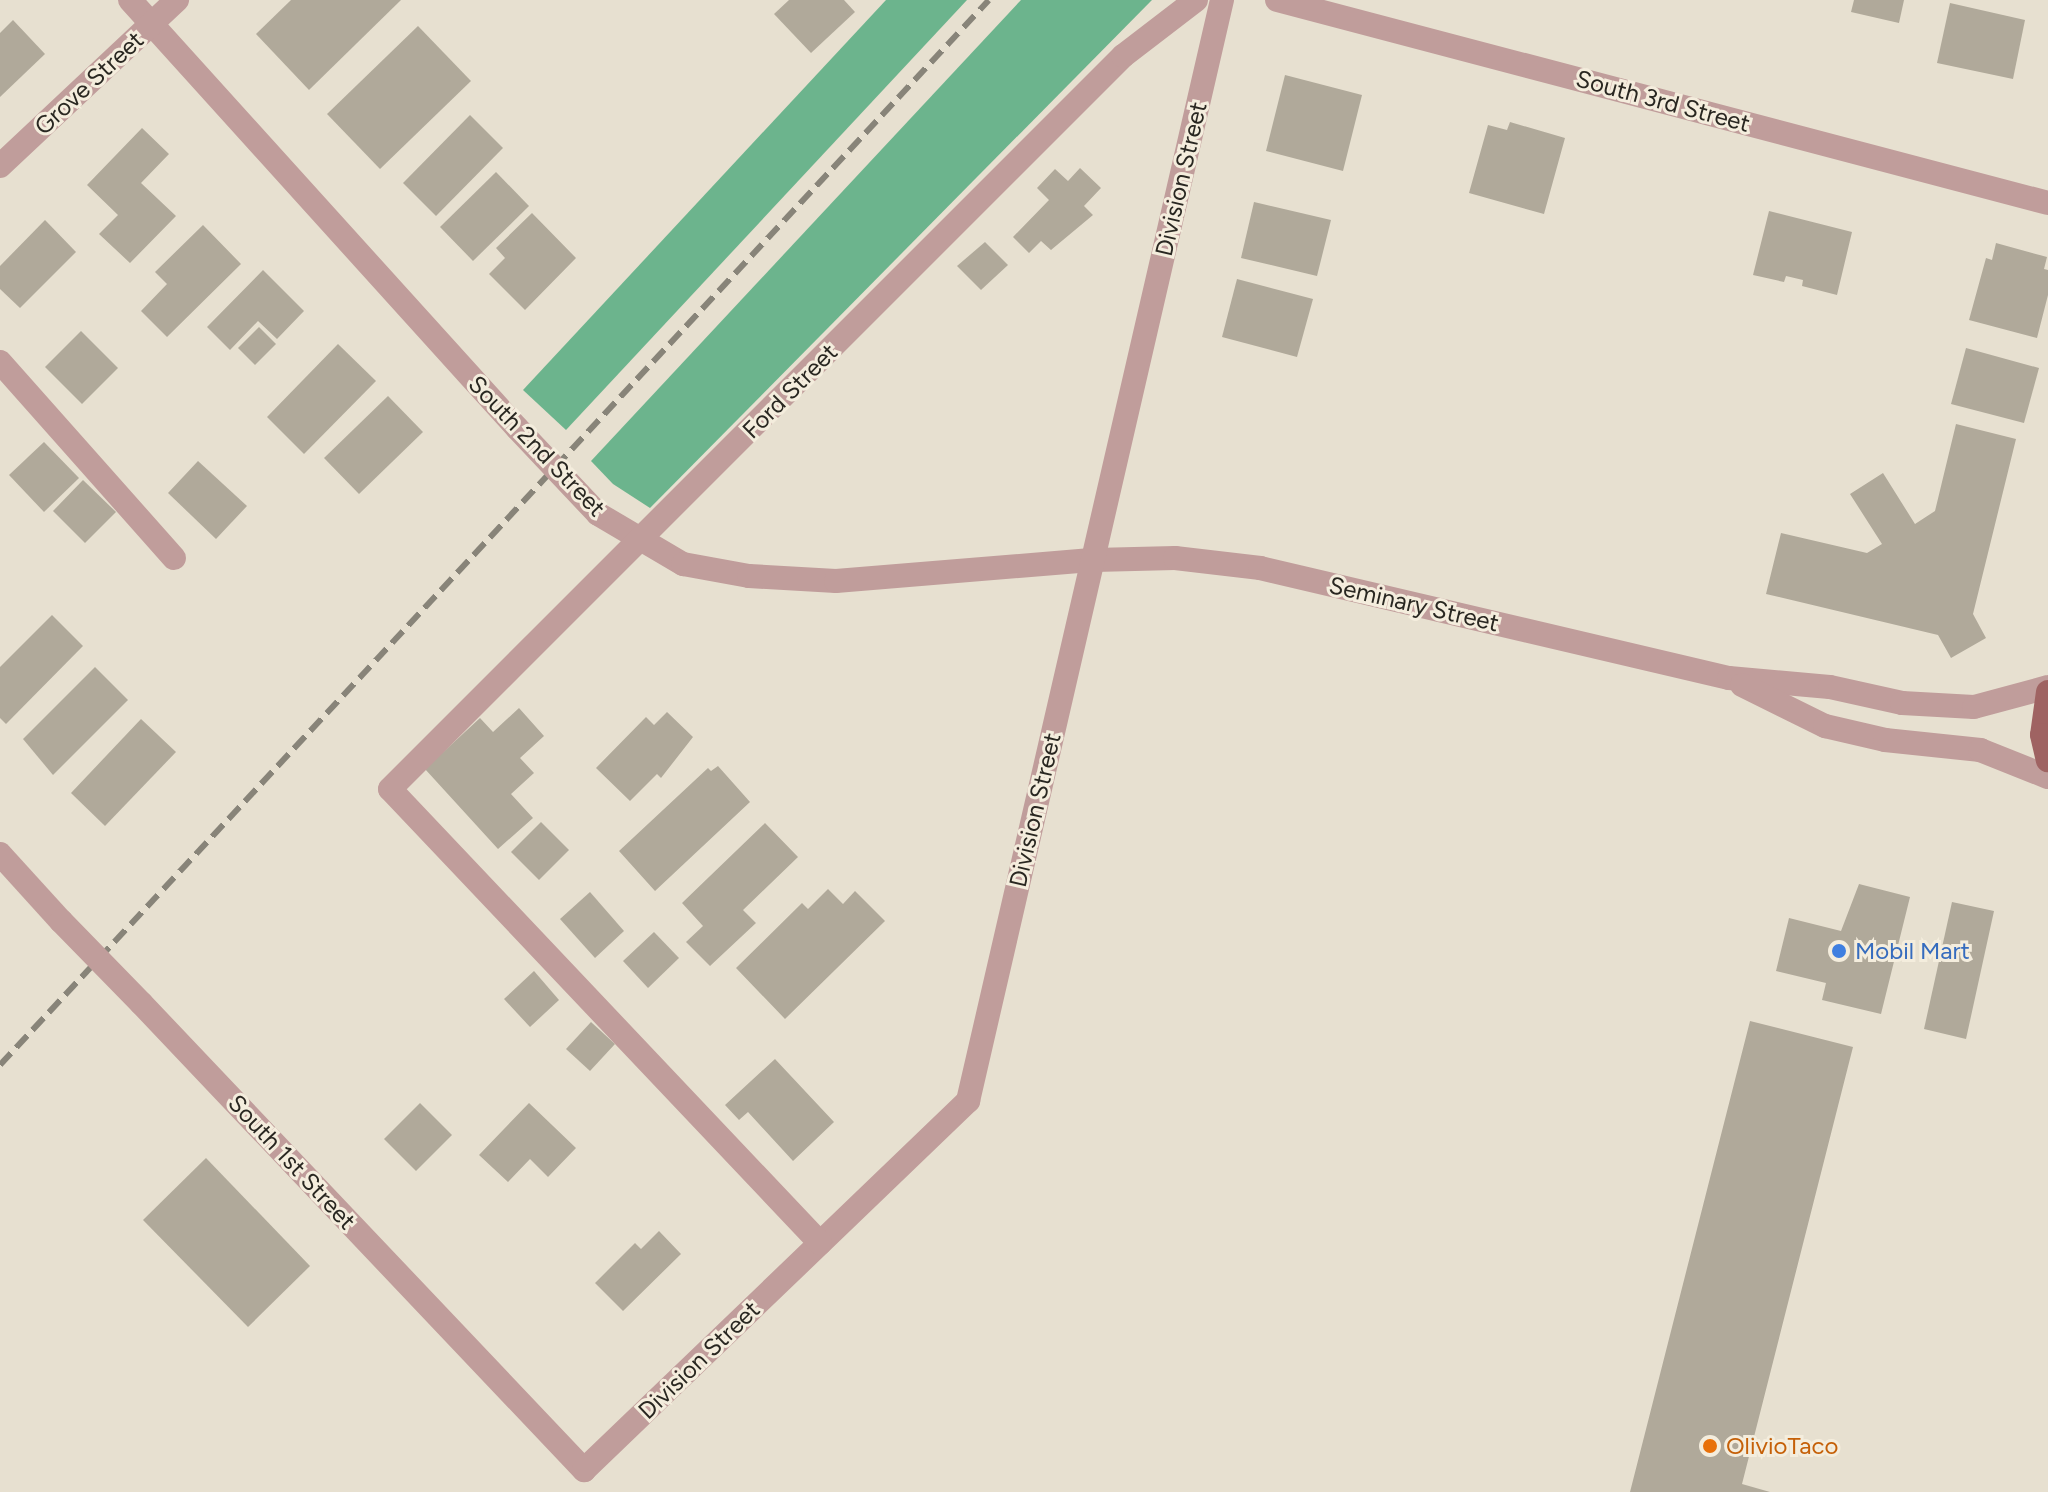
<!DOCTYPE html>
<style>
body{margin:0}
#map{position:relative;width:2048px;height:1492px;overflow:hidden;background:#e7e0d0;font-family:Figtree,sans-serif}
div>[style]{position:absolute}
.forest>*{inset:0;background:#6cb48d}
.building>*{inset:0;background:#b0a99a}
.minor>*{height:24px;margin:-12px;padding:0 12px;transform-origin:12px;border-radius:12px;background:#c09d9b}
.major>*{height:24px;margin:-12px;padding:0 12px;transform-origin:12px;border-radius:12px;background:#9f6362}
.rail>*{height:6px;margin-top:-3px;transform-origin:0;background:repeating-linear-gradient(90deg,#888479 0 16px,transparent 0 24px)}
.minor-bridge>*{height:24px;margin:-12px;padding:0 12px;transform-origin:12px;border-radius:12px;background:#c09d9b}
.dots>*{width:22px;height:22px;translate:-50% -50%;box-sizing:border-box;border:4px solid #f4eddd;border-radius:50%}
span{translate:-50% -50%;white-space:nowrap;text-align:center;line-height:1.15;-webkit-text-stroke:6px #f4eddd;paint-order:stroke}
.street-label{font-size:24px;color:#292721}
.shop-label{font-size:24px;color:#366cbe}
.left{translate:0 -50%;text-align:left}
.food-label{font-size:24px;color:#c56008}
</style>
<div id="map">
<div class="forest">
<div style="clip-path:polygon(886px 0,967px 0,566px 430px,523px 390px)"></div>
<div style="clip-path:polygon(1021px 0,1152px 0,650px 508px,613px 484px,591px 461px)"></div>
</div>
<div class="building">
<div style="clip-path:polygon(291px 0,401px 0,309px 90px,256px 34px)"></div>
<div style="clip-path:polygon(789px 0,844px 0,855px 12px,811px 53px,774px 14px)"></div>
<div style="clip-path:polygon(1854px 0,1904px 0,1899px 23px,1851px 12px)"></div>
<div style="clip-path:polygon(1950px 3px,2025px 20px,2013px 79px,1937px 63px)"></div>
<div style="clip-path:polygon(13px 20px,45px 54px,0 97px,0 33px)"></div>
<div style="clip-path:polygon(418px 26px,471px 81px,380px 169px,327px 114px)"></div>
<div style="clip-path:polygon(1285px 75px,1362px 95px,1343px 171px,1266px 151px)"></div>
<div style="clip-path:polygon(470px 115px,503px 148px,436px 216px,403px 183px)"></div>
<div style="clip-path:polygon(1510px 122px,1565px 138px,1544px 214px,1469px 193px,1488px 125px,1507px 130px)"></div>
<div style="clip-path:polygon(142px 128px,169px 154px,141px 183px,176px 216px,130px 263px,99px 234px,118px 215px,87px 185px)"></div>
<div style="clip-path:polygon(1080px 168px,1101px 188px,1084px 206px,1093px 215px,1051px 250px,1041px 241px,1029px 253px,1013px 237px,1049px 200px,1037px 188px,1055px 169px,1068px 181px)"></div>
<div style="clip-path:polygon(496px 172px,529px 206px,473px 261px,440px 227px)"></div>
<div style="clip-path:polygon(1254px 202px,1331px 220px,1317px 276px,1241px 258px)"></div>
<div style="clip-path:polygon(1769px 211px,1852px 232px,1837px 295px,1802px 286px,1803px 280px,1786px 276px,1784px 282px,1753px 275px)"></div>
<div style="clip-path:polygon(532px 213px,576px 258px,525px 310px,489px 274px,505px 258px,496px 248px)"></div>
<div style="clip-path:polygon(45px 220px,76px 252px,20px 308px,0 289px,0 266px)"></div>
<div style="clip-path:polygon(203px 225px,241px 264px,167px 337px,141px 311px,167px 284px,155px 272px)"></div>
<div style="clip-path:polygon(985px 242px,1008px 265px,981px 290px,957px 266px)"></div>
<div style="clip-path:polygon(1996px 243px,2047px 257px,2044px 269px,2048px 270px,2048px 295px,2037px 338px,1969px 320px,1986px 258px,1992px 260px)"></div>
<div style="clip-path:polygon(263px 270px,304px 311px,277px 339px,258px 321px,230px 350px,207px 327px)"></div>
<div style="clip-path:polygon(1237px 279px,1313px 299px,1297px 357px,1222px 337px)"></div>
<div style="clip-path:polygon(259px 327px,276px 344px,255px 365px,238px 348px)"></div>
<div style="clip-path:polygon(81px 331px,118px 368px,82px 404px,45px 367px)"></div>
<div style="clip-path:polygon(338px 344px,376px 381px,304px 454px,267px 417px)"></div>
<div style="clip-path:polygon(1966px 348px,2039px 368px,2024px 423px,1951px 404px)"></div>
<div style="clip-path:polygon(388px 396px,423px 432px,359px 494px,324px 458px)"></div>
<div style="clip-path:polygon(1956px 424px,2016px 439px,1973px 614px,1986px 638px,1951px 658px,1938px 635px,1766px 594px,1781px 533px,1867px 553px,1882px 544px,1850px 494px,1883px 473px,1915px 524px,1935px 511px)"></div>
<div style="clip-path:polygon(44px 442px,79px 478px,44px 512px,9px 475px)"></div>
<div style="clip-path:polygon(198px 461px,247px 506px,216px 539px,168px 493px)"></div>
<div style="clip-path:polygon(83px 480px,116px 512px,85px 543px,53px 511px)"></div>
<div style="clip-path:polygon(52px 615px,83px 646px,6px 724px,0 718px,0 667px)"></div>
<div style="clip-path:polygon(95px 667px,128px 700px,53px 775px,23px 739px)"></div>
<div style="clip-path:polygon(519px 708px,544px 736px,520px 758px,534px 773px,511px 794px,533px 818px,498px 849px,425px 769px,480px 718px,493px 732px)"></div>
<div style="clip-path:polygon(667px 712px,693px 737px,661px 778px,657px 774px,630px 801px,596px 768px,646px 717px,654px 725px)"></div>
<div style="clip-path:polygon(141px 719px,176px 752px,105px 826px,71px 793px)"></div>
<div style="clip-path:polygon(718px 766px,750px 802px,655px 891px,619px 851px,708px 768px,711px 771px)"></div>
<div style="clip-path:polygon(541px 822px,569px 850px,539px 880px,511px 852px)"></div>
<div style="clip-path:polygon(765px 823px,798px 857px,743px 910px,756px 923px,710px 966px,686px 942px,703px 926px,682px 903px)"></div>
<div style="clip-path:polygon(1859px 884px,1910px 897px,1881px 1014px,1822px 1000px,1826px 983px,1776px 971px,1789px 918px,1841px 931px)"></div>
<div style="clip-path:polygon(828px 889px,843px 904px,855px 891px,885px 921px,785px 1019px,736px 968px,802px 903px,808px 909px)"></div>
<div style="clip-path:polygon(590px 892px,624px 931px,595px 958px,560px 919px)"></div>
<div style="clip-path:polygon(1952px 902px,1994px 911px,1966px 1039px,1924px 1029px)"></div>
<div style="clip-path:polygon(654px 932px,679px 958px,648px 988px,623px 961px)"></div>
<div style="clip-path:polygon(534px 971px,559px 1000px,530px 1027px,504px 999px)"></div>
<div style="clip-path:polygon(1750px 1021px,1853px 1047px,1742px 1484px,1770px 1492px,1630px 1492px)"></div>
<div style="clip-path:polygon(591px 1022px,615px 1044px,590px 1071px,566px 1049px)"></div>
<div style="clip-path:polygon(775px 1059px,834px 1122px,793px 1161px,748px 1112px,739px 1120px,725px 1105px)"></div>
<div style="clip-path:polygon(420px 1103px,452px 1135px,416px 1171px,384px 1139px)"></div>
<div style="clip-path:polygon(529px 1103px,576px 1148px,548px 1177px,530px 1159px,508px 1182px,479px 1155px)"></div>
<div style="clip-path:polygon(206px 1158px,310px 1266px,248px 1327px,143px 1220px)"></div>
<div style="clip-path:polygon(659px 1231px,681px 1254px,623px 1311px,595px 1283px,635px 1243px,641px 1249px)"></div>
</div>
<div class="minor">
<div style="left:130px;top:0;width:577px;rotate:47.88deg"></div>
<div style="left:1277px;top:0;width:797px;rotate:14.75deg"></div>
<div style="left:0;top:166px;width:243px;rotate:-43.2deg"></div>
<div style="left:0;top:362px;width:262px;rotate:48.4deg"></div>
<div style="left:598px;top:514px;width:99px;rotate:30.5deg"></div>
<div style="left:683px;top:564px;width:67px;rotate:10.3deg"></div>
<div style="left:749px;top:576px;width:87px;rotate:3.3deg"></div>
<div style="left:836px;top:581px;width:259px;rotate:-4.7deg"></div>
<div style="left:1094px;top:560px;width:81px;rotate:-1.4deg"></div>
<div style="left:1175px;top:558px;width:86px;rotate:6.7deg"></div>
<div style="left:1260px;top:568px;width:482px;rotate:13.2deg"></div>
<div style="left:1729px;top:678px;width:101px;rotate:5.1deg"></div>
<div style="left:1830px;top:687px;width:74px;rotate:12.5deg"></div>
<div style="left:1902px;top:703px;width:72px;rotate:3.2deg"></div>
<div style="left:1974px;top:707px;width:77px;rotate:-15.1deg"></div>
<div style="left:1742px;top:685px;width:93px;rotate:26.3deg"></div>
<div style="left:1825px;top:726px;width:62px;rotate:13.1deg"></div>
<div style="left:1885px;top:740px;width:96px;rotate:6deg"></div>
<div style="left:1980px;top:750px;width:73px;rotate:21.7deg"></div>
<div style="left:0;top:854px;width:91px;rotate:47.7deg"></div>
<div style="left:141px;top:1003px;width:644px;rotate:46.51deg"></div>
<div style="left:584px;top:1470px;width:533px;rotate:-43.86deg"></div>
<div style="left:968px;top:1101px;width:1130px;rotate:-77.01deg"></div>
<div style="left:820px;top:1243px;width:625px;rotate:-133.44deg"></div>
<div style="left:390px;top:789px;width:1037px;rotate:-45deg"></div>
<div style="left:1123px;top:56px;width:92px;rotate:-37.5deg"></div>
</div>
<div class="major">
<div style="left:2048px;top:692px;width:43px;rotate:97.9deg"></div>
<div style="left:2042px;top:735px;width:26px;rotate:77deg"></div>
</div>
<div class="rail">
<div style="left:0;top:1065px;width:1453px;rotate:-47.12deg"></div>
</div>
<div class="minor-bridge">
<div style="left:517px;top:428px;width:118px;rotate:46.7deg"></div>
<div style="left:61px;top:921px;width:115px;rotate:45.7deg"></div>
</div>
<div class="dots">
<div style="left:1839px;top:951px;background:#3f7fe0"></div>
<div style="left:1710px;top:1446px;background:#e8710a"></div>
</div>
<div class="street-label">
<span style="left:89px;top:83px;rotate:-43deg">Grove Street</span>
<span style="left:1663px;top:101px;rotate:15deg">South 3rd Street</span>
<span style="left:1181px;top:179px;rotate:-77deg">Division Street</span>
<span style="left:790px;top:391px;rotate:-45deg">Ford Street</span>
<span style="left:537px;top:446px;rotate:46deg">South 2nd Street</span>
<span style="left:1414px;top:604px;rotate:13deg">Seminary Street</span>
<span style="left:1035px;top:810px;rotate:-77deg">Division Street</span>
<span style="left:292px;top:1162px;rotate:47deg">South 1st Street</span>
<span style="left:699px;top:1360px;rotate:-44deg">Division Street</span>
</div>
<div class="shop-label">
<span class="left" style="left:1855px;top:951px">Mobil Mart</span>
</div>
<div class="food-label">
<span class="left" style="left:1726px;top:1446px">OlivioTaco</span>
</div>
</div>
